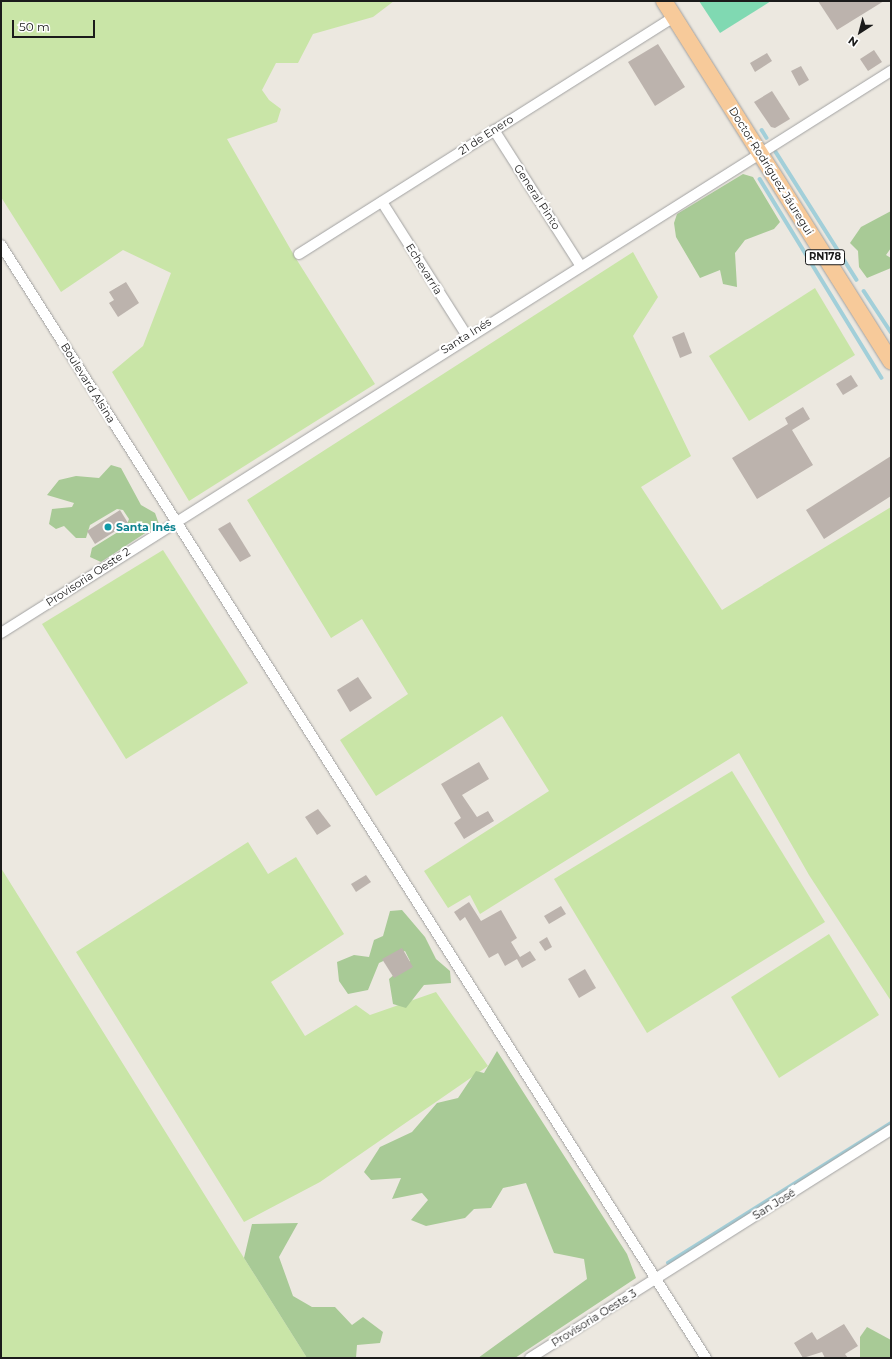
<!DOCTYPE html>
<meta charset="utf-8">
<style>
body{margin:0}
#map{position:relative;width:892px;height:1359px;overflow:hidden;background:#ece8e0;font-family:Montserrat,sans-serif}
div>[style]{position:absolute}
.grass>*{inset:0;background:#c9e5a7}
.forest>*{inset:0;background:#a8ca96}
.pitch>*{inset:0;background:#80d9b2}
.stream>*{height:3.5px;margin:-1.75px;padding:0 1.75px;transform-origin:1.75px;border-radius:1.75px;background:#a2cfd9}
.building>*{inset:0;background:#bcb3ad}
.roads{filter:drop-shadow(0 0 1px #a2a2a2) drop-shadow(0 0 1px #a2a2a2)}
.minor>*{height:10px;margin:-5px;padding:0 5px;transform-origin:5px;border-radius:5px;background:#fff}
.primary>*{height:16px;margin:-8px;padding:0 8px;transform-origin:8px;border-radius:8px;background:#f7ca9a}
.dots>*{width:11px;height:11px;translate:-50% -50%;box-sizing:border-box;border:2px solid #fff;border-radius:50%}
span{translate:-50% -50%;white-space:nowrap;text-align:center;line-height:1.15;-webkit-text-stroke:4px #fff;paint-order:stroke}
.shield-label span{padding:1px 3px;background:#fff;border:1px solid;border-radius:3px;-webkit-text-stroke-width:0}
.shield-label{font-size:10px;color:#1b1b1b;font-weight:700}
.street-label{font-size:11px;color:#1b1b1b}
.culture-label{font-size:11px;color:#0d838f;font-weight:700}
.left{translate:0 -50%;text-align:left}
.frame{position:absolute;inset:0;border:2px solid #1b1b1b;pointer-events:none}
.north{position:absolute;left:840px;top:12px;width:40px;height:40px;-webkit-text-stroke:3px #fff;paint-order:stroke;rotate:216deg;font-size:11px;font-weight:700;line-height:16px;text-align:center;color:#1b1b1b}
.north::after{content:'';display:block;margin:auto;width:14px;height:18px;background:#1b1b1b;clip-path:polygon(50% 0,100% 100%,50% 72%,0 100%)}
.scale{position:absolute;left:12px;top:20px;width:83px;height:18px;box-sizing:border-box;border:2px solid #1b1b1b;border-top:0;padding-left:5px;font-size:12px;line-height:14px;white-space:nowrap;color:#1b1b1b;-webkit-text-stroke:3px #fff;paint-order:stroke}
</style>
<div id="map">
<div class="grass">
<div style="clip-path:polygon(1px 1px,394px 1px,373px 17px,313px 34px,298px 63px,276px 63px,262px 90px,269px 100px,281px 109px,277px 122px,227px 139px,295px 257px,375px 384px,189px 501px,112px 372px,143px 346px,171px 273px,123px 250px,61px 292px,1px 197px)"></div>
<div style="clip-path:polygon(633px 252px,658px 297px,633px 336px,691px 456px,641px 487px,722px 610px,891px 507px,891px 1001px,809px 875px,739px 753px,480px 914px,470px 895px,448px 908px,424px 871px,549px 791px,502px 716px,376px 796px,340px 740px,408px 694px,362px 619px,331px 638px,247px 500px)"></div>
<div style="clip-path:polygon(815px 288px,855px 355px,749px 421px,709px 356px)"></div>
<div style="clip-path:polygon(163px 550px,248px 683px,126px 759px,42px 624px)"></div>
<div style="clip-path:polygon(732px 771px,825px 922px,647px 1033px,554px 879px)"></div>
<div style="clip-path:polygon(248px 842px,268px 874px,296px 857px,344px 934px,271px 982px,305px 1036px,356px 1005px,370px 1015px,436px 992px,488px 1066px,320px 1182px,244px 1222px,76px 952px)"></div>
<div style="clip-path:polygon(1px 868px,244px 1258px,307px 1358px,1px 1358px)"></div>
<div style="clip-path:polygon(829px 934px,879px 1015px,779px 1078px,731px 997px)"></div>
</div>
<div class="forest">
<div style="clip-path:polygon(743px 174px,753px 177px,780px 222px,774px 229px,745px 240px,735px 253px,737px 287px,723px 284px,720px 270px,700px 278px,676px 237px,674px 223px,677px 214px)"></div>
<div style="clip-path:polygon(891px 211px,891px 248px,886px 255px,891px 258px,891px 268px,867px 278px,859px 267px,858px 251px,850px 243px,861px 227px)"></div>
<div style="clip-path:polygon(111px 465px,121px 468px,141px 505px,155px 513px,159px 524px,101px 562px,90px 557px,92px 548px,126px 527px,129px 519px,123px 510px,117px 509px,90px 525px,86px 538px,76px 538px,64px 526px,56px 529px,49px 524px,52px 509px,72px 507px,74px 503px,47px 495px,59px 480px,76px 476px,99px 478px)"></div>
<div style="clip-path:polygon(402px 910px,425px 937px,436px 959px,450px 971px,451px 983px,424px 985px,406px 1008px,393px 1004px,389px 979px,410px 961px,405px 951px,379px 963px,368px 990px,348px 994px,339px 981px,337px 962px,354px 955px,369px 957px,374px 940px,383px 936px,390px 911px)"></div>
<div style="clip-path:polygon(497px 1051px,627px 1254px,636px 1278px,515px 1358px,478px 1358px,587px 1279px,584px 1259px,554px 1253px,526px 1183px,503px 1188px,491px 1208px,474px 1209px,465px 1218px,426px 1226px,411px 1220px,428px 1200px,422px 1193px,392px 1199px,401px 1178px,371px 1180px,364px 1172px,380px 1147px,412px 1132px,437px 1103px,458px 1098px,476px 1071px,484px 1073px)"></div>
<div style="clip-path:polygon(298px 1223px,279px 1257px,293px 1296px,312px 1307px,335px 1307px,352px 1325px,363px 1317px,383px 1332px,380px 1343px,357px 1345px,356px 1358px,307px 1358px,244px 1258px,252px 1224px)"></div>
<div style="clip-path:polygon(867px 1327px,891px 1340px,891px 1358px,860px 1358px,860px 1337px)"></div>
</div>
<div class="pitch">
<div style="clip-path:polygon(699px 1px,771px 1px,720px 33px)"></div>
</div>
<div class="stream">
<div style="left:762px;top:130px;width:9px;rotate:58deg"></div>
<div style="left:776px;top:152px;width:151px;rotate:57.7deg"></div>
<div style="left:760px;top:179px;width:233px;rotate:58.5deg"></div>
<div style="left:864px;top:291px;width:49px;rotate:56.6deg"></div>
<div style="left:668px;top:1263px;width:263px;rotate:-32.1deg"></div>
</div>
<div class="building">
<div style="clip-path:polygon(818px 1px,884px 1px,837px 30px)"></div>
<div style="clip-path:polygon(658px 44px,685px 87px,655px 106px,628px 62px)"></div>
<div style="clip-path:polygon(874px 50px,882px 62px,868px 71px,860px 59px)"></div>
<div style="clip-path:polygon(767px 53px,772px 61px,755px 72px,750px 63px)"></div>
<div style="clip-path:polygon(801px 66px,809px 80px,799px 86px,791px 71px)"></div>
<div style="clip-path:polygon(772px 91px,790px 119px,775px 128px,771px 127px,754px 102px)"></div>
<div style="clip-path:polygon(126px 282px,139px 303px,118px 317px,109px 303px,114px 300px,109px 292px)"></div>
<div style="clip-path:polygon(684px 332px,692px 353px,680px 358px,672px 337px)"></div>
<div style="clip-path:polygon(851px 375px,858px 386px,843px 395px,836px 384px)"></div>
<div style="clip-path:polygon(803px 407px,810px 419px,792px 430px,813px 465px,757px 499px,732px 458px,788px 424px,785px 418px)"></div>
<div style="clip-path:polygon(891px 456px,891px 496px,824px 539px,806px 510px)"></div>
<div style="clip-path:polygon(120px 510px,128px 523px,95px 544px,87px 531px)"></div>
<div style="clip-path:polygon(230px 522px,251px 556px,240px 562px,218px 529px)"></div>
<div style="clip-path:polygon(358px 677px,372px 698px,350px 712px,337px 690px)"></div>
<div style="clip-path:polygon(479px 762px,489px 779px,462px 795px,477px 817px,488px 811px,494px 821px,464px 839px,454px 823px,461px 818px,441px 784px)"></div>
<div style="clip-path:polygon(318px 809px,331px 826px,317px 835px,305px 817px)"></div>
<div style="clip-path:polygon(366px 875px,371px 882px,356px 892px,351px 884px)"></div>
<div style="clip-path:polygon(469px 902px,481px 921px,501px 910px,517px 938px,511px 942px,520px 957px,530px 951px,536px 960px,522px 968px,517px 959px,505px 966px,498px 953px,489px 958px,465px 917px,460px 921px,454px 912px)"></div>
<div style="clip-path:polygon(561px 906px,566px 914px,549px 924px,544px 916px)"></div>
<div style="clip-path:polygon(547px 937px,552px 947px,545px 951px,539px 942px)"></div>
<div style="clip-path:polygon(402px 948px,413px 967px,394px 978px,382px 959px)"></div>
<div style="clip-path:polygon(585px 969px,596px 988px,579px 998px,568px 979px)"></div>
<div style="clip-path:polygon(844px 1324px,858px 1346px,845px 1354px,848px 1358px,825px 1358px,822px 1352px,803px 1358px,794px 1343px,812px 1332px,817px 1340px)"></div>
</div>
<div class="roads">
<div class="minor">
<div style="left:494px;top:130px;width:160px;rotate:57.5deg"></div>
<div style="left:382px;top:202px;width:159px;rotate:57.6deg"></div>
<div style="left:1px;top:245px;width:1317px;rotate:57.65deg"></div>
<div style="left:299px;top:254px;width:444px;rotate:-32.3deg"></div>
<div style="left:1px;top:633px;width:1053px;rotate:-32.27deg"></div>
<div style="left:530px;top:1358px;width:427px;rotate:-32.3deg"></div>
</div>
<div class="primary">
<div style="left:664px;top:1px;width:426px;rotate:57.8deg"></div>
</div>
</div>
<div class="dots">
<div style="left:108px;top:527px;background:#0f9aa8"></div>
</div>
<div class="shield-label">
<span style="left:825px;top:257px">RN178</span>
</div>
<div class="street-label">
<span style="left:486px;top:135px;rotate:-33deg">21 de Enero</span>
<span style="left:771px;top:171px;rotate:58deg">Doctor Rodríguez Jáuregui</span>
<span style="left:537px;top:197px;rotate:57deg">General Pinto</span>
<span style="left:424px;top:269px;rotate:58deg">Echevarría</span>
<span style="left:466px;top:336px;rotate:-32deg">Santa Inés</span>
<span style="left:88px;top:383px;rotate:58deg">Boulevard Alsina</span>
<span style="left:88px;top:577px;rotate:-33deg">Provisoria Oeste 2</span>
<span style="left:774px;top:1204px;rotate:-32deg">San José</span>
<span style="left:594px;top:1318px;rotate:-32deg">Provisoria Oeste 3</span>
</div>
<div class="culture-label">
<span class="left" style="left:116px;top:527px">Santa Inés</span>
</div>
<div class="frame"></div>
<div class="north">N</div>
<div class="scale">50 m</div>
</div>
